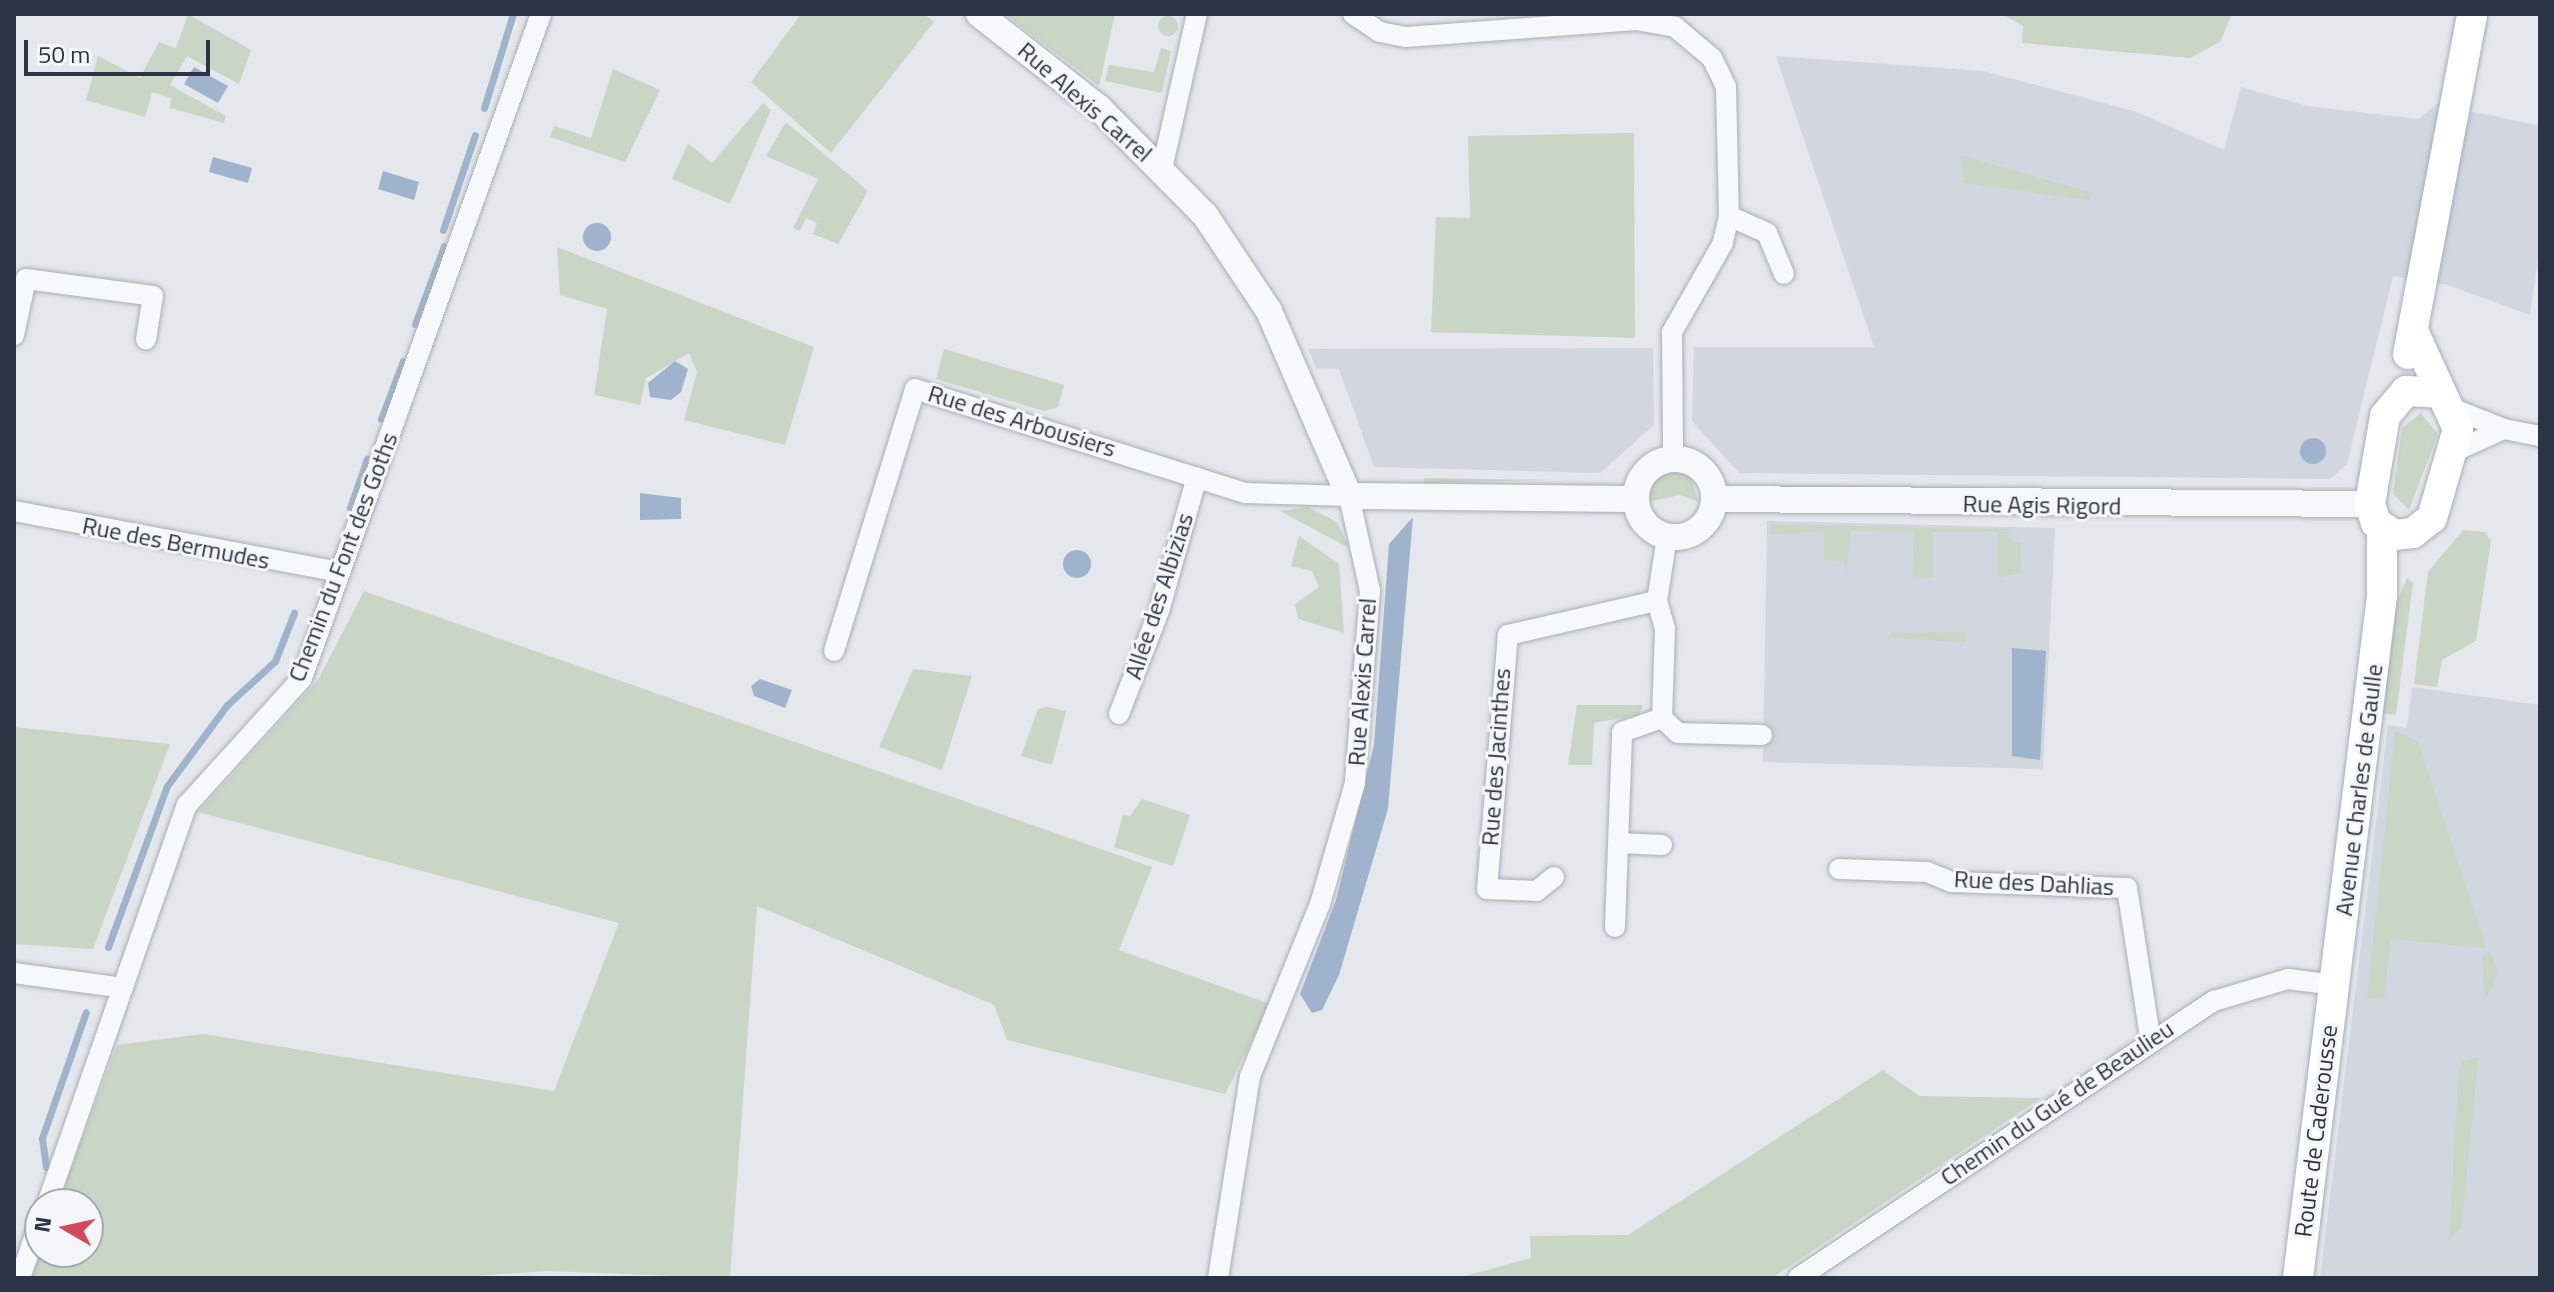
<!DOCTYPE html>
<meta charset="utf-8">
<style>
body{margin:0}
#map{position:relative;width:2554px;height:1292px;overflow:hidden;background:#e4e7ec;font-family:"Titillium Web",sans-serif}
div>[style]{position:absolute}
.built>*{inset:0;background:#d2d6de}
.green>*{inset:0;background:#c9d6c5}
.round{border-radius:50%}
.water>*{inset:0;background:#9fb4cc}
.stream>*{height:7px;margin:-3.5px;padding:0 3.5px;transform-origin:3.5px;border-radius:3.5px;background:#9fb4cc}
.roads{filter:drop-shadow(0 0 2px #a9aeb7) drop-shadow(0 0 2px #a9aeb7)}
.minor>*{height:20px;margin:-10px;padding:0 10px;transform-origin:10px;border-radius:10px;background:#f7f8fa}
.tertiary>*{height:26px;margin:-13px;padding:0 13px;transform-origin:13px;border-radius:13px;background:#f7f8fa}
.tertiary>.ring{margin:-13px;padding:0;box-sizing:content-box;background:none;border:26px solid #f7f8fa;border-radius:50%}
.secondary>*{height:30px;margin:-15px;padding:0 15px;transform-origin:15px;border-radius:15px;background:#fff}
span{translate:-50% -50%;white-space:nowrap;text-align:center;line-height:1.15;-webkit-text-stroke:6px #f4f6f9;paint-order:stroke}
.street-label{font-size:24px;color:#2b3445}
.frame{position:absolute;inset:0;border:16px solid #2b3445;pointer-events:none}
.north{position:absolute;left:24px;top:1188px;width:80px;height:80px;box-sizing:border-box;background:#f4f6f9;border:2px solid #a4a8b1;border-radius:50%;rotate:279deg;font-size:22px;font-weight:700;line-height:32px;text-align:center;color:#2b3445}
.north::after{content:'';display:block;margin:auto;width:28px;height:36px;background:#d1495b;clip-path:polygon(50% 0,100% 100%,50% 72%,0 100%)}
.scale{position:absolute;left:24px;top:40px;width:186px;height:36px;box-sizing:border-box;border:4px solid #2b3445;border-top:0;padding-left:10px;font-size:24px;line-height:28px;white-space:nowrap;color:#2b3445;-webkit-text-stroke:6px #f4f6f9;paint-order:stroke}
</style>
<div id="map">
<div class="built">
<div style="clip-path:polygon(1776px 56px,1983px 71px,2134px 111px,2224px 150px,2241px 87px,2307px 106px,2419px 119px,2437px 104px,2540px 126px,2540px 245px,2530px 315px,2448px 285px,2393px 276px,2347px 464px,2330px 479px,1739px 473px,1692px 421px,1694px 347px,1874px 347px)"></div>
<div style="clip-path:polygon(1653px 348px,1654px 425px,1600px 473px,1374px 467px,1339px 369px,1316px 368px,1308px 349px)"></div>
<div style="clip-path:polygon(1767px 521px,2055px 528px,2043px 769px,1763px 762px)"></div>
<div style="clip-path:polygon(2412px 687px,2540px 705px,2540px 1278px,2320px 1278px,2388px 725px,2407px 728px)"></div>
</div>
<div class="green">
<div style="clip-path:polygon(188px 14px,251px 50px,239px 84px,187px 56px,170px 85px,226px 116px,224px 123px,170px 108px,171px 98px,152px 92px,145px 117px,86px 100px,98px 56px,140px 78px,159px 42px,176px 48px)"></div>
<div style="clip-path:polygon(801px 14px,924px 14px,934px 22px,831px 153px,751px 82px)"></div>
<div style="clip-path:polygon(1005px 14px,1115px 14px,1099px 86px)"></div>
<div style="clip-path:polygon(2002px 14px,2232px 14px,2220px 42px,2190px 58px,2022px 43px,2023px 26px)"></div>
<div class="round" style="left:1158px;top:16px;width:20px;height:20px"></div>
<div style="clip-path:polygon(1161px 48px,1171px 51px,1162px 93px,1105px 81px,1109px 65px,1154px 72px)"></div>
<div style="clip-path:polygon(613px 69px,660px 90px,625px 162px,550px 137px,554px 126px,591px 138px)"></div>
<div style="clip-path:polygon(763px 103px,771px 110px,730px 204px,672px 179px,688px 143px,712px 163px)"></div>
<div style="clip-path:polygon(786px 122px,868px 191px,838px 244px,813px 234px,817px 223px,806px 218px,800px 231px,793px 228px,818px 179px,766px 156px)"></div>
<div style="clip-path:polygon(1634px 133px,1635px 338px,1431px 332px,1436px 217px,1470px 218px,1468px 136px)"></div>
<div style="clip-path:polygon(1960px 155px,2092px 193px,2089px 200px,1964px 183px)"></div>
<div style="clip-path:polygon(557px 247px,814px 347px,785px 445px,684px 420px,697px 372px,689px 353px,646px 378px,640px 405px,594px 395px,607px 309px,560px 295px)"></div>
<div style="clip-path:polygon(944px 349px,1064px 385px,1058px 407px,1044px 411px,936px 379px)"></div>
<div style="clip-path:polygon(2421px 413px,2438px 434px,2409px 510px,2393px 494px,2402px 428px)"></div>
<div style="clip-path:polygon(1673px 471px,1690px 476px,1699px 502px,1680px 495px,1648px 502px,1655px 479px)"></div>
<div style="clip-path:polygon(1424px 478px,1548px 480px,1424px 483px)"></div>
<div style="clip-path:polygon(1773px 485px,2022px 488px,2021px 494px,1773px 491px)"></div>
<div style="clip-path:polygon(1308px 507px,1337px 522px,1349px 548px,1280px 511px)"></div>
<div style="clip-path:polygon(1770px 524px,2009px 529px,2008px 538px,2021px 544px,2020px 573px,1997px 578px,1997px 532px,1933px 532px,1933px 577px,1912px 578px,1914px 532px,1851px 531px,1845px 579px,1845px 561px,1824px 560px,1824px 532px,1770px 534px)"></div>
<div style="clip-path:polygon(2463px 530px,2485px 532px,2491px 541px,2476px 641px,2442px 660px,2437px 687px,2414px 684px,2428px 572px)"></div>
<div style="clip-path:polygon(1299px 536px,1339px 564px,1344px 633px,1298px 619px,1295px 604px,1319px 587px,1312px 571px,1291px 566px)"></div>
<div style="clip-path:polygon(2407px 578px,2413px 583px,2396px 715px,2381px 713px,2394px 609px)"></div>
<div style="clip-path:polygon(364px 591px,1152px 867px,1119px 950px,1270px 1004px,1225px 1094px,1007px 1040px,994px 1005px,757px 906px,730px 1278px,547px 1271px,447px 1278px,31px 1277px,40px 1252px,88px 1252px,88px 1204px,58px 1204px,117px 1045px,203px 1034px,554px 1091px,619px 923px,198px 812px,318px 680px)"></div>
<div style="clip-path:polygon(1966px 632px,1965px 642px,1888px 638px,1890px 633px)"></div>
<div style="clip-path:polygon(913px 669px,972px 676px,942px 770px,879px 747px)"></div>
<div style="clip-path:polygon(1577px 705px,1643px 705px,1639px 715px,1594px 723px,1592px 765px,1568px 765px)"></div>
<div style="clip-path:polygon(1047px 707px,1066px 711px,1052px 765px,1021px 756px,1038px 709px)"></div>
<div style="clip-path:polygon(14px 727px,170px 744px,93px 949px,14px 944px)"></div>
<div style="clip-path:polygon(2395px 731px,2418px 742px,2486px 948px,2391px 939px,2384px 998px,2367px 999px)"></div>
<div style="clip-path:polygon(1142px 799px,1190px 815px,1173px 866px,1114px 847px,1123px 815px,1130px 816px)"></div>
<div style="clip-path:polygon(2491px 952px,2498px 974px,2485px 1000px,2482px 955px)"></div>
<div style="clip-path:polygon(2479px 1056px,2461px 1228px,2449px 1241px,2458px 1080px,2461px 1062px)"></div>
<div style="clip-path:polygon(1883px 1070px,1919px 1096px,2041px 1098px,1772px 1278px,1458px 1278px,1531px 1258px,1530px 1236px,1628px 1235px)"></div>
</div>
<div class="water">
<div style="clip-path:polygon(194px 67px,228px 86px,218px 103px,184px 84px)"></div>
<div style="clip-path:polygon(213px 157px,252px 168px,248px 183px,209px 172px)"></div>
<div style="clip-path:polygon(383px 171px,419px 182px,414px 200px,378px 189px)"></div>
<div class="round" style="left:583px;top:223px;width:28px;height:28px"></div>
<div style="clip-path:polygon(675px 361px,688px 369px,681px 392px,671px 400px,650px 397px,648px 383px)"></div>
<div class="round" style="left:2300px;top:438px;width:26px;height:26px"></div>
<div style="clip-path:polygon(640px 493px,681px 498px,681px 519px,640px 520px)"></div>
<div style="clip-path:polygon(1413px 517px,1388px 809px,1339px 975px,1322px 1010px,1312px 1013px,1300px 994px,1336px 900px,1374px 745px,1389px 544px)"></div>
<div class="round" style="left:1063px;top:550px;width:28px;height:28px"></div>
<div style="clip-path:polygon(2012px 648px,2046px 651px,2040px 760px,2012px 756px)"></div>
<div style="clip-path:polygon(760px 679px,792px 690px,785px 708px,754px 696px,751px 686px)"></div>
</div>
<div class="stream">
<div style="left:484px;top:108px;width:98px;rotate:-72.9deg"></div>
<div style="left:443px;top:230px;width:100px;rotate:-71.4deg"></div>
<div style="left:415px;top:324px;width:83px;rotate:-69.6deg"></div>
<div style="left:381px;top:419px;width:62px;rotate:-69.2deg"></div>
<div style="left:350px;top:508px;width:52px;rotate:-70.9deg"></div>
<div style="left:108px;top:947px;width:171px;rotate:-69.9deg"></div>
<div style="left:167px;top:786px;width:101px;rotate:-53.5deg"></div>
<div style="left:227px;top:705px;width:65px;rotate:-42.5deg"></div>
<div style="left:275px;top:661px;width:52px;rotate:-68.4deg"></div>
<div style="left:46px;top:1167px;width:29px;rotate:-98deg"></div>
<div style="left:42px;top:1138px;width:133px;rotate:-70.8deg"></div>
</div>
<div class="roads">
<div class="minor">
<div style="left:1353px;top:14px;width:32px;rotate:34deg"></div>
<div style="left:1380px;top:32px;width:26px;rotate:11deg"></div>
<div style="left:1406px;top:37px;width:231px;rotate:-4.2deg"></div>
<div style="left:1636px;top:20px;width:40px;rotate:10deg"></div>
<div style="left:1675px;top:27px;width:48px;rotate:40deg"></div>
<div style="left:1712px;top:58px;width:32px;rotate:64deg"></div>
<div style="left:1726px;top:87px;width:129px;rotate:88.7deg"></div>
<div style="left:1729px;top:216px;width:28px;rotate:103deg"></div>
<div style="left:1723px;top:243px;width:103px;rotate:119.8deg"></div>
<div style="left:1672px;top:332px;width:127px;rotate:89.5deg"></div>
<div style="left:1162px;top:169px;width:159px;rotate:-77.3deg"></div>
<div style="left:1729px;top:216px;width:42px;rotate:24.1deg"></div>
<div style="left:1767px;top:233px;width:44px;rotate:67.5deg"></div>
<div style="left:26px;top:279px;width:128px;rotate:7.6deg"></div>
<div style="left:153px;top:296px;width:44px;rotate:99.2deg"></div>
<div style="left:14px;top:335px;width:57px;rotate:-77.9deg"></div>
<div style="left:2454px;top:409px;width:54px;rotate:21.8deg"></div>
<div style="left:2453px;top:452px;width:56px;rotate:-24.3deg"></div>
<div style="left:2504px;top:429px;width:37px;rotate:11deg"></div>
<div style="left:14px;top:511px;width:331px;rotate:10.6deg"></div>
<div style="left:1667px;top:537px;width:65px;rotate:98.9deg"></div>
<div style="left:1657px;top:601px;width:29px;rotate:74deg"></div>
<div style="left:1665px;top:629px;width:89px;rotate:91.9deg"></div>
<div style="left:1662px;top:718px;width:22px;rotate:43deg"></div>
<div style="left:1678px;top:733px;width:84px;rotate:1.4deg"></div>
<div style="left:834px;top:651px;width:274px;rotate:-72.8deg"></div>
<div style="left:915px;top:389px;width:346px;rotate:17.5deg"></div>
<div style="left:1245px;top:493px;width:104px;rotate:1.7deg"></div>
<div style="left:1349px;top:496px;width:97px;rotate:77.5deg"></div>
<div style="left:1370px;top:591px;width:193px;rotate:94.5deg"></div>
<div style="left:1355px;top:783px;width:126px;rotate:106.1deg"></div>
<div style="left:1320px;top:904px;width:186px;rotate:112.1deg"></div>
<div style="left:1250px;top:1076px;width:205px;rotate:99deg"></div>
<div style="left:1119px;top:714px;width:110px;rotate:-68.8deg"></div>
<div style="left:1159px;top:611px;width:139px;rotate:-74.2deg"></div>
<div style="left:1619px;top:843px;width:43px;rotate:2.7deg"></div>
<div style="left:1839px;top:869px;width:88px;rotate:2deg"></div>
<div style="left:1927px;top:872px;width:27px;rotate:22deg"></div>
<div style="left:1952px;top:882px;width:175px;rotate:2deg"></div>
<div style="left:2127px;top:888px;width:151px;rotate:81.2deg"></div>
<div style="left:1554px;top:877px;width:22px;rotate:141deg"></div>
<div style="left:1537px;top:891px;width:50px;rotate:-177.7deg"></div>
<div style="left:1487px;top:889px;width:255px;rotate:-85.3deg"></div>
<div style="left:1508px;top:635px;width:153px;rotate:-12.9deg"></div>
<div style="left:1615px;top:927px;width:195px;rotate:-87.9deg"></div>
<div style="left:1622px;top:732px;width:42px;rotate:-19.3deg"></div>
<div style="left:14px;top:973px;width:110px;rotate:7.8deg"></div>
<div style="left:47px;top:1204px;width:423px;rotate:-70.7deg"></div>
<div style="left:187px;top:805px;width:171px;rotate:-47.8deg"></div>
<div style="left:302px;top:678px;width:706px;rotate:-70.2deg"></div>
<div style="left:20px;top:1278px;width:60px;rotate:-70.7deg"></div>
<div style="left:1798px;top:1278px;width:500px;rotate:-33.7deg"></div>
<div style="left:2214px;top:1001px;width:77px;rotate:-16.6deg"></div>
<div style="left:2288px;top:979px;width:47px;rotate:7.3deg"></div>
</div>
<div class="tertiary">
<div style="left:979px;top:14px;width:152px;rotate:38.1deg"></div>
<div style="left:1099px;top:108px;width:151px;rotate:45.3deg"></div>
<div style="left:1205px;top:215px;width:115px;rotate:56.3deg"></div>
<div style="left:1269px;top:311px;width:202px;rotate:66.6deg"></div>
<div style="left:1349px;top:496px;width:286px;rotate:0.6deg"></div>
<div class="ring" style="left:1636px;top:459px;width:52px;height:52px"></div>
<div style="left:1714px;top:499px;width:656px;rotate:0.44deg"></div>
</div>
<div class="secondary">
<div style="left:2415px;top:335px;width:103px;rotate:65.4deg"></div>
<div style="left:2458px;top:429px;width:93px;rotate:106.3deg"></div>
<div style="left:2432px;top:518px;width:24px;rotate:142deg"></div>
<div style="left:2413px;top:533px;width:18px;rotate:174deg"></div>
<div style="left:2395px;top:535px;width:22px;rotate:-148deg"></div>
<div style="left:2376px;top:523px;width:20px;rotate:-108deg"></div>
<div style="left:2370px;top:504px;width:89px;rotate:-80.3deg"></div>
<div style="left:2385px;top:416px;width:33px;rotate:-50deg"></div>
<div style="left:2406px;top:391px;width:33px;rotate:3deg"></div>
<div style="left:2408px;top:354px;width:346px;rotate:-79.3deg"></div>
<div style="left:2298px;top:1278px;width:687px;rotate:-82.98deg"></div>
<div style="left:2382px;top:596px;width:68px;rotate:-90deg"></div>
</div>
</div>
<div class="street-label">
<span style="left:1085px;top:102px;rotate:41deg">Rue Alexis Carrel</span>
<span style="left:1022px;top:421px;rotate:17deg">Rue des Arbousiers</span>
<span style="left:2042px;top:505px;rotate:1deg">Rue Agis Rigord</span>
<span style="left:176px;top:543px;rotate:11deg">Rue des Bermudes</span>
<span style="left:343px;top:557px;rotate:-69deg">Chemin du Font des Goths</span>
<span style="left:1159px;top:596px;rotate:-72deg">Allée des Albizias</span>
<span style="left:1362px;top:682px;rotate:-86deg">Rue Alexis Carrel</span>
<span style="left:1496px;top:757px;rotate:-86deg">Rue des Jacinthes</span>
<span style="left:2359px;top:790px;rotate:-83deg">Avenue Charles de Gaulle</span>
<span style="left:2034px;top:883px;rotate:3deg">Rue des Dahlias</span>
<span style="left:2057px;top:1103px;rotate:-34deg">Chemin du Gué de Beaulieu</span>
<span style="left:2316px;top:1131px;rotate:-83deg">Route de Caderousse</span>
</div>
<div class="frame"></div>
<div class="north">N</div>
<div class="scale">50 m</div>
</div>
